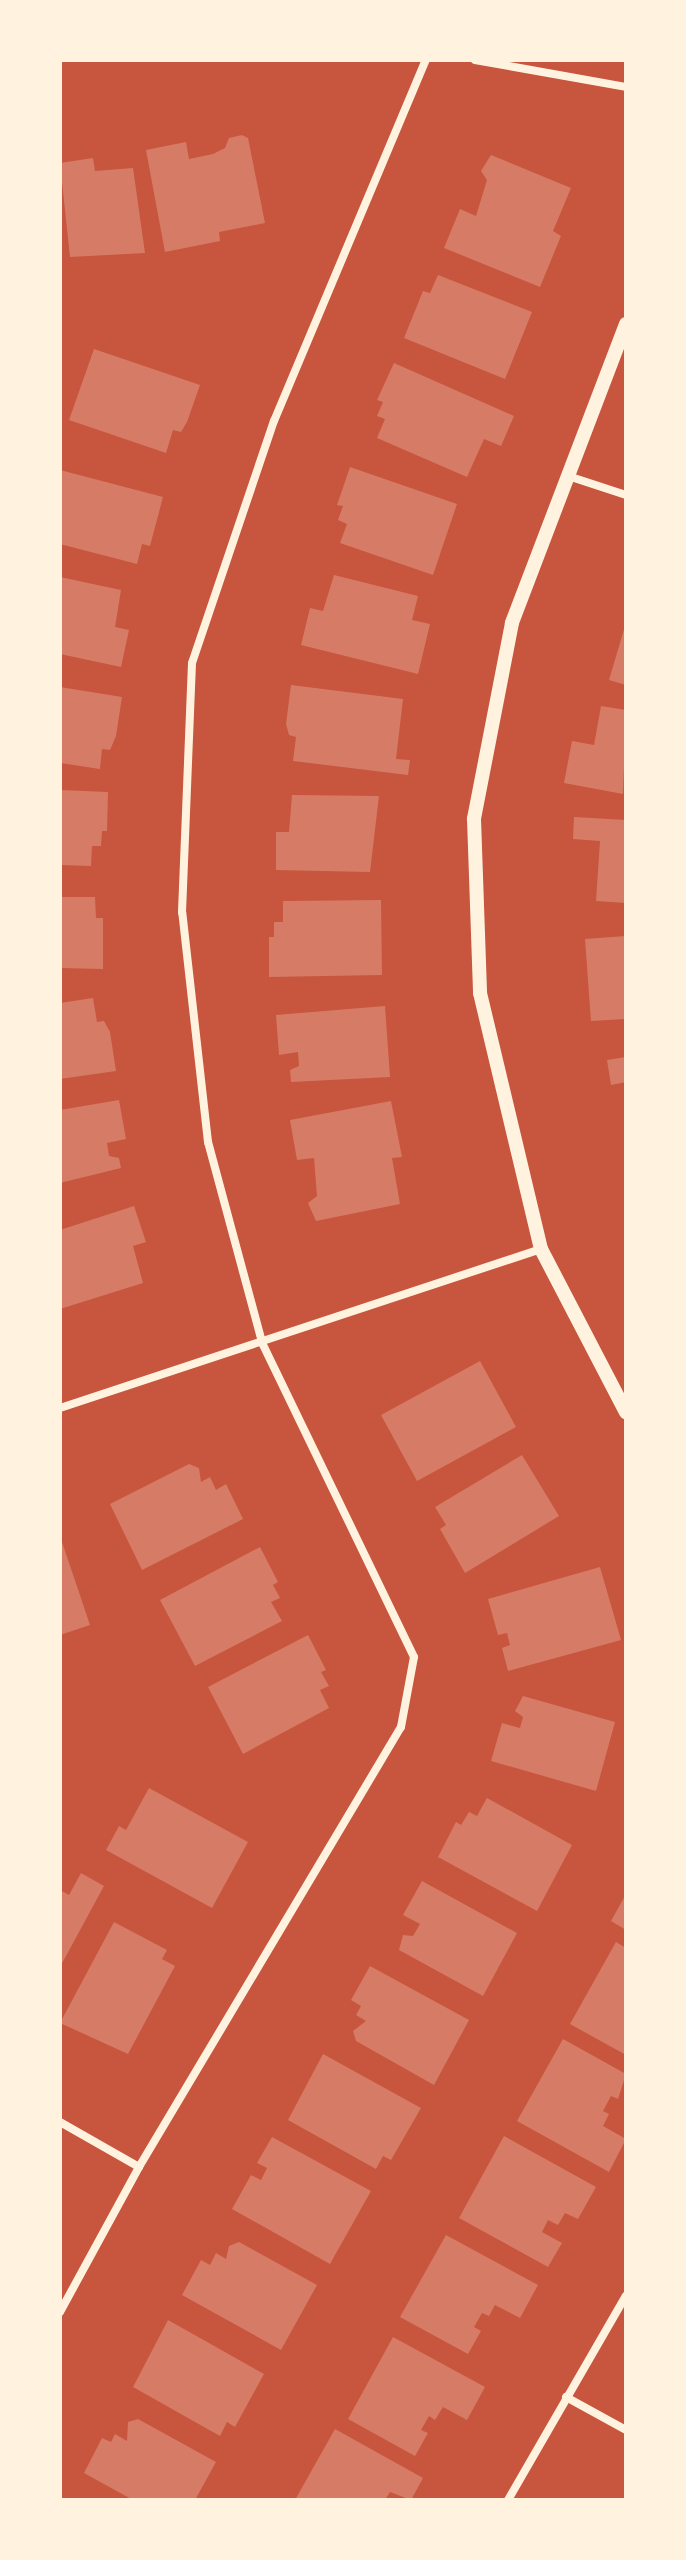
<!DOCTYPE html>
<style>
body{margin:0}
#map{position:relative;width:686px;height:2560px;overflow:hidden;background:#c8553d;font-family:"Archivo Narrow",sans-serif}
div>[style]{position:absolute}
.building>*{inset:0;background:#d67c66}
.minor>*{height:8px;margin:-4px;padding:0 4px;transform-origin:4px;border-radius:4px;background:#fff3e0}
.tertiary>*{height:14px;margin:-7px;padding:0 7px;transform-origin:7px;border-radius:7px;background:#fff3e0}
span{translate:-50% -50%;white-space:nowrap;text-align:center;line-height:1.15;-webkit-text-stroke:8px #fff3e0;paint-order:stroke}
.frame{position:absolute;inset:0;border:62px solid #fff3e0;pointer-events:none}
</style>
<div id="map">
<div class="building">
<div style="clip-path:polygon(242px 135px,248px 138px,265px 223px,219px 232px,220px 241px,165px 252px,146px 150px,186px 142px,189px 159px,213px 154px,225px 148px,229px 138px)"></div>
<div style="clip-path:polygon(491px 155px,571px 188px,553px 231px,561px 236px,540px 287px,444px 248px,460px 209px,476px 216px,487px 180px,481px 171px)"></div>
<div style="clip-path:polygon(93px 158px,95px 171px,133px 168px,145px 253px,70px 257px,60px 163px)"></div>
<div style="clip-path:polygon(438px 275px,532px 312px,505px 379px,404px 338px,423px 291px,430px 293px)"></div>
<div style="clip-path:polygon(94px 349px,200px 385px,187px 422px,181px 432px,173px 430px,166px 453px,69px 420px)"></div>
<div style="clip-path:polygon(394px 363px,514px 416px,501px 446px,484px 439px,467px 477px,377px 438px,385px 419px,377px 416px,383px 402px,377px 400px)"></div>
<div style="clip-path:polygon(350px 467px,457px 504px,433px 575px,340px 543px,347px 524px,338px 520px,343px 506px,337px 505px)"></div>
<div style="clip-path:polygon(60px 470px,163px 497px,150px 546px,142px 544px,137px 564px,60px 544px)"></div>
<div style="clip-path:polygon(334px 575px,418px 596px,412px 620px,430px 624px,418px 674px,301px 645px,310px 608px,323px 611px)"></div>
<div style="clip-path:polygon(60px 577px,121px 590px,115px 627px,129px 630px,121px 667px,60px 654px)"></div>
<div style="clip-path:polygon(625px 626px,626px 626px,626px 685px,609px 680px)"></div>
<div style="clip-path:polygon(291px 685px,403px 699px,396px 759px,410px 760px,408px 775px,293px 761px,296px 737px,289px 735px,286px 724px)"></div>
<div style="clip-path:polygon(60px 687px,122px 697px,116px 736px,110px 750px,102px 749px,100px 769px,60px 763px)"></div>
<div style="clip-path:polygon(601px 706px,626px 710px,623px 794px,564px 783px,572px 741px,594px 745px)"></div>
<div style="clip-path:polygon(60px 790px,108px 792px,107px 831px,102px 831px,101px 846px,92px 846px,91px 866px,60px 865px)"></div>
<div style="clip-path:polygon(292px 795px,379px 796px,370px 872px,276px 870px,276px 832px,289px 832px)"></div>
<div style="clip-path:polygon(574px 817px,626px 820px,626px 903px,596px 901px,600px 841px,573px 839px)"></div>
<div style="clip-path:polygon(60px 897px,95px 897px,96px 918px,103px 918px,103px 969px,60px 968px)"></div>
<div style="clip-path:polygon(381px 900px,382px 975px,269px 977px,269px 937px,274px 937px,274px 922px,283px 922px,283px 901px)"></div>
<div style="clip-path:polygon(626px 936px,626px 1019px,591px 1021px,585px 939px)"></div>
<div style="clip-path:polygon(93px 998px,97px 1022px,104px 1021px,110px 1032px,116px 1071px,60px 1079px,60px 1003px)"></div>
<div style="clip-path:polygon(385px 1006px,390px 1077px,291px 1082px,290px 1070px,299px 1066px,298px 1052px,279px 1055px,276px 1015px)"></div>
<div style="clip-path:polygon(626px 1057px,626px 1082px,611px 1085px,607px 1060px)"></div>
<div style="clip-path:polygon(119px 1100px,126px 1139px,107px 1143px,109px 1156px,119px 1158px,121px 1168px,60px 1183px,60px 1110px)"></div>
<div style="clip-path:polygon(391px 1101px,402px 1157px,392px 1158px,400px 1204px,316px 1221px,308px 1203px,317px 1196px,314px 1158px,297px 1160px,290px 1120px)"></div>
<div style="clip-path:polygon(134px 1206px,146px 1242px,133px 1246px,143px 1283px,60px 1309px,60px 1230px)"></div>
<div style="clip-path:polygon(480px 1361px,516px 1427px,417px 1481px,381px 1415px)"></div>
<div style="clip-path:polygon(522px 1455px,559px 1516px,465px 1573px,440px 1529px,446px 1525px,435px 1507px)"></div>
<div style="clip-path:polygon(189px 1464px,199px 1468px,201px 1482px,210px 1477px,216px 1490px,226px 1484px,243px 1519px,142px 1570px,110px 1504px)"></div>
<div style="clip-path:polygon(60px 1536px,90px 1625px,60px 1635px)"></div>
<div style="clip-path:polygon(260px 1547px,278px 1582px,273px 1585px,280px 1598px,271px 1602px,282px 1621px,195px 1666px,160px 1600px)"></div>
<div style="clip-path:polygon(600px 1567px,621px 1640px,508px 1671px,502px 1648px,510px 1645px,507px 1633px,498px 1635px,488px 1599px)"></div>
<div style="clip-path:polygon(308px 1635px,326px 1670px,321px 1672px,329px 1686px,320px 1690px,329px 1708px,243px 1754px,208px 1687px)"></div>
<div style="clip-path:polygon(523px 1696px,615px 1722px,596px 1791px,491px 1761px,502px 1723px,520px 1728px,523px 1717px,515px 1711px)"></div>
<div style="clip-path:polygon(149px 1788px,248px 1842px,212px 1908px,106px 1850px,119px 1826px,126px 1830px)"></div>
<div style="clip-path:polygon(487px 1798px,572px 1845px,537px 1911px,438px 1857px,456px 1822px,461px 1825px,469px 1812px,477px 1816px)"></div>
<div style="clip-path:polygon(81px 1873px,104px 1886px,60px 1967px,60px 1890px,69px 1895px)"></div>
<div style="clip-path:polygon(422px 1881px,517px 1933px,483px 1996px,399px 1950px,403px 1935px,413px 1936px,420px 1924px,403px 1915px)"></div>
<div style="clip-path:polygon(626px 1894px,626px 1930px,611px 1921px)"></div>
<div style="clip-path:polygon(114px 1922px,167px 1950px,162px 1959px,175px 1966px,128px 2054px,60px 2023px)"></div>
<div style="clip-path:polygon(616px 1942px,626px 1948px,626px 2055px,570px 2024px)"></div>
<div style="clip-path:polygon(370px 1966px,469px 2020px,434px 2085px,356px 2041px,353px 2031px,366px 2021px,356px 2015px,361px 2006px,351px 2000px)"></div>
<div style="clip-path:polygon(563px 2039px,626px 2074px,618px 2099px,611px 2096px,603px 2111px,609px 2114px,603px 2126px,626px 2139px,609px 2172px,517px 2121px)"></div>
<div style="clip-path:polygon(323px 2054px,421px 2108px,391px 2160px,383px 2156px,376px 2169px,288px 2120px)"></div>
<div style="clip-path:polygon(504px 2136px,596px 2187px,578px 2219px,565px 2213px,558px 2225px,548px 2220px,542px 2232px,562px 2243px,548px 2267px,459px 2218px)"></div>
<div style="clip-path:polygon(272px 2137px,371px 2191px,330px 2264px,232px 2209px,251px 2175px,261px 2180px,267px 2168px,257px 2163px)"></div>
<div style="clip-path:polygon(446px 2235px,538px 2285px,520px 2318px,495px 2305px,489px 2316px,482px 2313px,474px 2327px,481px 2331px,468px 2354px,400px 2317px)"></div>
<div style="clip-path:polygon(239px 2242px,317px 2285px,281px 2350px,182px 2295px,201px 2260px,210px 2265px,216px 2253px,226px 2259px,229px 2246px)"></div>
<div style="clip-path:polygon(168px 2320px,264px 2374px,235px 2427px,227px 2422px,220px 2436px,133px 2387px)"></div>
<div style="clip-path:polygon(393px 2337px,485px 2387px,467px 2420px,443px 2407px,435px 2420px,429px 2416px,421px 2430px,428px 2433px,415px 2456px,348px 2419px)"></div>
<div style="clip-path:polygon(138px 2419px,216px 2462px,195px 2500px,133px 2500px,84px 2473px,102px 2438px,111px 2442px,115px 2434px,127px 2441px,128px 2422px)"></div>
<div style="clip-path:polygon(335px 2429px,423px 2478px,411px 2500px,390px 2492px,385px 2500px,295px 2500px)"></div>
</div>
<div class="minor">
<div style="left:475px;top:60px;width:153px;rotate:10.1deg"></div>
<div style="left:568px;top:476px;width:61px;rotate:18.1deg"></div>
<div style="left:60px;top:1408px;width:507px;rotate:-18.29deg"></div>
<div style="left:60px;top:2122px;width:91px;rotate:29.7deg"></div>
<div style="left:60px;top:2312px;width:165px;rotate:-61.4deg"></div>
<div style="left:139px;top:2167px;width:512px;rotate:-59.23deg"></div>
<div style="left:401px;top:1727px;width:71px;rotate:-79.5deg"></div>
<div style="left:414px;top:1657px;width:350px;rotate:-115.8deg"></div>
<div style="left:262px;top:1342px;width:207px;rotate:-105.1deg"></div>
<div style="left:208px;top:1142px;width:231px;rotate:-96.4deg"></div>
<div style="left:182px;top:912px;width:249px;rotate:-87.7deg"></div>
<div style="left:192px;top:663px;width:256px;rotate:-71.3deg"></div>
<div style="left:274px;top:421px;width:392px;rotate:-67.2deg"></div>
<div style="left:566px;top:2397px;width:68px;rotate:28.8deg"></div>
<div style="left:508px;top:2500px;width:236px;rotate:-60deg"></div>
</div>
<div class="tertiary">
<div style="left:626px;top:324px;width:320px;rotate:110.9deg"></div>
<div style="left:512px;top:623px;width:200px;rotate:101deg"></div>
<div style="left:474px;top:819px;width:174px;rotate:88deg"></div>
<div style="left:480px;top:993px;width:263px;rotate:76.6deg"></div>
<div style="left:541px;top:1249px;width:184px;rotate:62.5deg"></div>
</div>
<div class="frame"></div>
</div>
